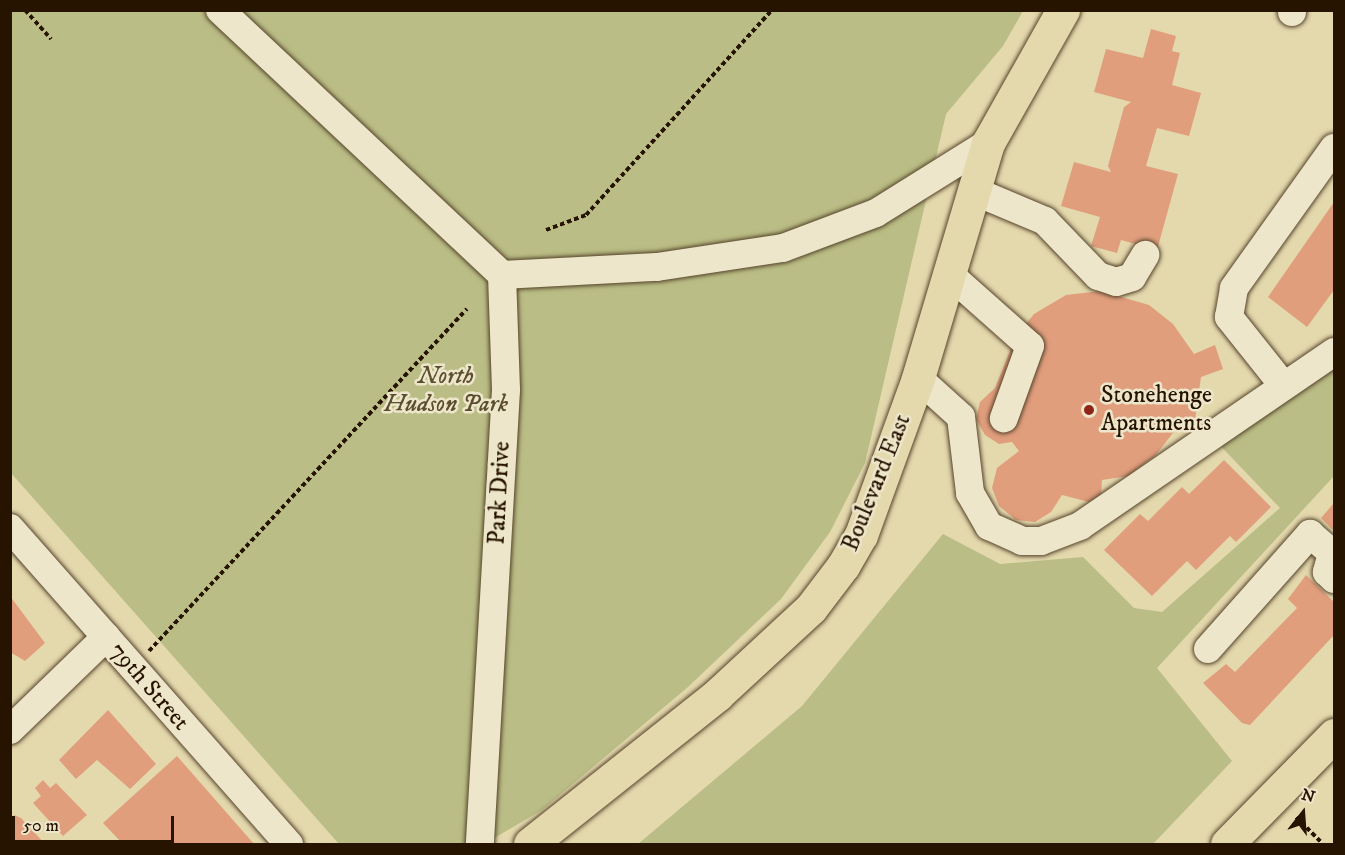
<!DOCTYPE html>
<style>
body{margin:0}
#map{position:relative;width:1345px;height:855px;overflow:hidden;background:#e4d8ad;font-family:"IM FELL DW Pica",serif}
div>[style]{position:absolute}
.green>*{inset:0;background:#babd85}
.building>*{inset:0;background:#e19e7d}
.path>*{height:4px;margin-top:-2px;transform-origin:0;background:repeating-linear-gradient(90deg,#261300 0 4.5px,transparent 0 7.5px)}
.roads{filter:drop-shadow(0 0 2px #56442b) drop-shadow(0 0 2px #56442b)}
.minor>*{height:28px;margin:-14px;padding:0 14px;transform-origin:14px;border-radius:14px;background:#ede6ca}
.major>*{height:33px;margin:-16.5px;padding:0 16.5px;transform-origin:16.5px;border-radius:16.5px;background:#e4d8ad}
.dots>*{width:16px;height:16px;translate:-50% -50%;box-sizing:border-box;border:3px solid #ede6ca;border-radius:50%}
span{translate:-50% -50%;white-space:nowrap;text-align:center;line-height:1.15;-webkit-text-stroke:5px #ede6ca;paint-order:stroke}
.park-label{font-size:24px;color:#5a4e2f;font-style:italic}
.poi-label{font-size:24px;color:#261300}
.left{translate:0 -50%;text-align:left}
.street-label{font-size:24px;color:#261300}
.frame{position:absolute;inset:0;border:12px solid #261300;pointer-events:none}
.north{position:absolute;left:1273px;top:783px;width:60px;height:60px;-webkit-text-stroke:4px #ede6ca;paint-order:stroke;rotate:17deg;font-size:16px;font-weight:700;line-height:24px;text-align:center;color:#261300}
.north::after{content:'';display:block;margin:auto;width:21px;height:27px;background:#261300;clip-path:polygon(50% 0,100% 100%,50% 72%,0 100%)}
.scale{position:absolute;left:12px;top:816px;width:162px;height:27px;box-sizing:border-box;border:3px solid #261300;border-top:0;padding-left:8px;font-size:18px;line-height:21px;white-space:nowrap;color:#261300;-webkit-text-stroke:4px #ede6ca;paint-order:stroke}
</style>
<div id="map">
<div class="green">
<div style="clip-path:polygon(11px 11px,1023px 11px,1003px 46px,946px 114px,865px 463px,830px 532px,781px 599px,688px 687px,542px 810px,484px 844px,339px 844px,11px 473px)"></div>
<div style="clip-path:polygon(1334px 346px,1334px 476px,1157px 668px,1232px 761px,1153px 844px,638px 844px,802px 706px,943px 534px,1000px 564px,1083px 557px,1134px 608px,1162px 612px,1280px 508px,1210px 435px)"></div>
</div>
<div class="building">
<div style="clip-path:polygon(1151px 29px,1176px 36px,1172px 51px,1180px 53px,1172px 85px,1201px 93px,1189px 136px,1157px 128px,1146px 166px,1178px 174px,1157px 250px,1121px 240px,1117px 253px,1091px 246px,1100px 217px,1061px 206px,1074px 162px,1111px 172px,1108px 166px,1124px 107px,1131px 102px,1094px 92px,1106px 49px,1143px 58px)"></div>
<div style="clip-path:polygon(1334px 202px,1334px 290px,1307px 327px,1268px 297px)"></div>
<div style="clip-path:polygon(1101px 291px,1149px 305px,1173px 324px,1194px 354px,1215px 345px,1223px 369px,1201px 377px,1193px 434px,1176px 429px,1155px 456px,1128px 476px,1102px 480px,1101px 495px,1089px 502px,1062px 495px,1051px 512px,1035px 522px,1016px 520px,999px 506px,992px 488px,997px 468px,1019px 451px,1012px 442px,999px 444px,985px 435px,976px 419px,980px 402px,995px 388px,1016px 336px,1034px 314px,1066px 295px)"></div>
<div style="clip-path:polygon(1224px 460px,1271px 507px,1236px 542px,1230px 536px,1196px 570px,1187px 561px,1152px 596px,1104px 550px,1140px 514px,1148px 521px,1182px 487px,1189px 494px)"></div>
<div style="clip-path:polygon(1334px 503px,1334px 531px,1321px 518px)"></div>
<div style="clip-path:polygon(1306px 575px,1334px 602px,1334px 635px,1250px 725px,1242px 723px,1203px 683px,1226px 664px,1235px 672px,1297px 608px,1288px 599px)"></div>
<div style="clip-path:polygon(10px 596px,45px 643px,25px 661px,10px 652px)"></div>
<div style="clip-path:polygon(108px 710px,156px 764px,130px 789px,97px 760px,76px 779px,59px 760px)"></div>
<div style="clip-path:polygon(177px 756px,254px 844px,123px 844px,103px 823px)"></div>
<div style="clip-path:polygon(43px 780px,50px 788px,56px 783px,87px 815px,63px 836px,33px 803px,41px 796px,35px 788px)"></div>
<div style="clip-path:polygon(14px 815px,21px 818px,45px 844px,10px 844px)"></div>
</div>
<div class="path">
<div style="left:25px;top:10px;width:39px;rotate:48deg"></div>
<div style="left:546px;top:230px;width:43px;rotate:-20.6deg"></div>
<div style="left:586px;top:215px;width:277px;rotate:-47.8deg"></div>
<div style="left:149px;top:651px;width:467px;rotate:-47.1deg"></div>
<div style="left:1296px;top:817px;width:38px;rotate:45deg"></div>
</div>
<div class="roads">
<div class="minor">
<div style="left:220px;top:10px;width:387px;rotate:43.2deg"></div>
<div style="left:502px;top:275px;width:115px;rotate:88deg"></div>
<div style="left:506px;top:390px;width:455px;rotate:93.3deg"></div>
<div style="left:1292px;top:12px;width:2px;rotate:-90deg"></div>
<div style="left:974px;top:191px;width:77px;rotate:22.9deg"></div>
<div style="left:1045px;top:221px;width:76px;rotate:46.1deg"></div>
<div style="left:1098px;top:276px;width:19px;rotate:18deg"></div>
<div style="left:1116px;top:282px;width:17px;rotate:-17deg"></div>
<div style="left:1132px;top:277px;width:26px;rotate:-59deg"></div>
<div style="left:949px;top:274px;width:108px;rotate:41.6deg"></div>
<div style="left:1030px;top:346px;width:77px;rotate:109.9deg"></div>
<div style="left:502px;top:275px;width:155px;rotate:-3deg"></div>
<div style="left:657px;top:267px;width:127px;rotate:-8.6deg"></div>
<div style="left:783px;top:248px;width:99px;rotate:-20.6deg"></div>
<div style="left:876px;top:213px;width:132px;rotate:-32deg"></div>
<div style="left:918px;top:378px;width:58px;rotate:42.2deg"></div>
<div style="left:961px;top:417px;width:77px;rotate:83.2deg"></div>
<div style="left:970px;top:493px;width:38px;rotate:60deg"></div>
<div style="left:989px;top:526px;width:36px;rotate:24deg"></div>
<div style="left:1022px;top:541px;width:19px"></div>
<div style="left:1041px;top:541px;width:42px;rotate:-21deg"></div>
<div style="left:1080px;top:526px;width:308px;rotate:-34.4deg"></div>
<div style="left:1283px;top:385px;width:87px;rotate:-128.5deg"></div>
<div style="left:1229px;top:317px;width:29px;rotate:-80deg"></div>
<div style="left:1234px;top:288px;width:172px;rotate:-54.5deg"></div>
<div style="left:10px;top:528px;width:422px;rotate:48.6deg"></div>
<div style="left:1208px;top:649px;width:154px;rotate:-48.4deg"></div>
<div style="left:1310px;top:534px;width:29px;rotate:41deg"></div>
<div style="left:1332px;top:553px;width:20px;rotate:105deg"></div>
<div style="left:1327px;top:572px;width:10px;rotate:45deg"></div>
<div style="left:10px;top:730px;width:134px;rotate:-44.1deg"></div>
</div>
<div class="major">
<div style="left:530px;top:844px;width:239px;rotate:-38.5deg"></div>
<div style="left:717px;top:695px;width:128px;rotate:-42.8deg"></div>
<div style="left:811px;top:608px;width:53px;rotate:-52.7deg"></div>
<div style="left:843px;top:566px;width:36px;rotate:-60deg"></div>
<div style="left:861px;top:535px;width:167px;rotate:-70deg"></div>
<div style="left:918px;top:378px;width:245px;rotate:-73.4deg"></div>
<div style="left:988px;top:143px;width:153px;rotate:-60.6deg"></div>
<div style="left:1227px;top:844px;width:153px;rotate:-45.5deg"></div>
</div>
</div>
<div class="dots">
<div style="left:1089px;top:410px;background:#8f2418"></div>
</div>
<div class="park-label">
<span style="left:446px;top:391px">North<br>Hudson Park</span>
</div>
<div class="poi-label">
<span class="left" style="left:1101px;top:410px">Stonehenge<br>Apartments</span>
</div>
<div class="street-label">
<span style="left:877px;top:483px;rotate:-68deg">Boulevard East</span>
<span style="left:500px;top:493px;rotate:-87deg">Park Drive</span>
<span style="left:149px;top:687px;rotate:49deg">79th Street</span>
</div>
<div class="frame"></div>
<div class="north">N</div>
<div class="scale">50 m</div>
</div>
